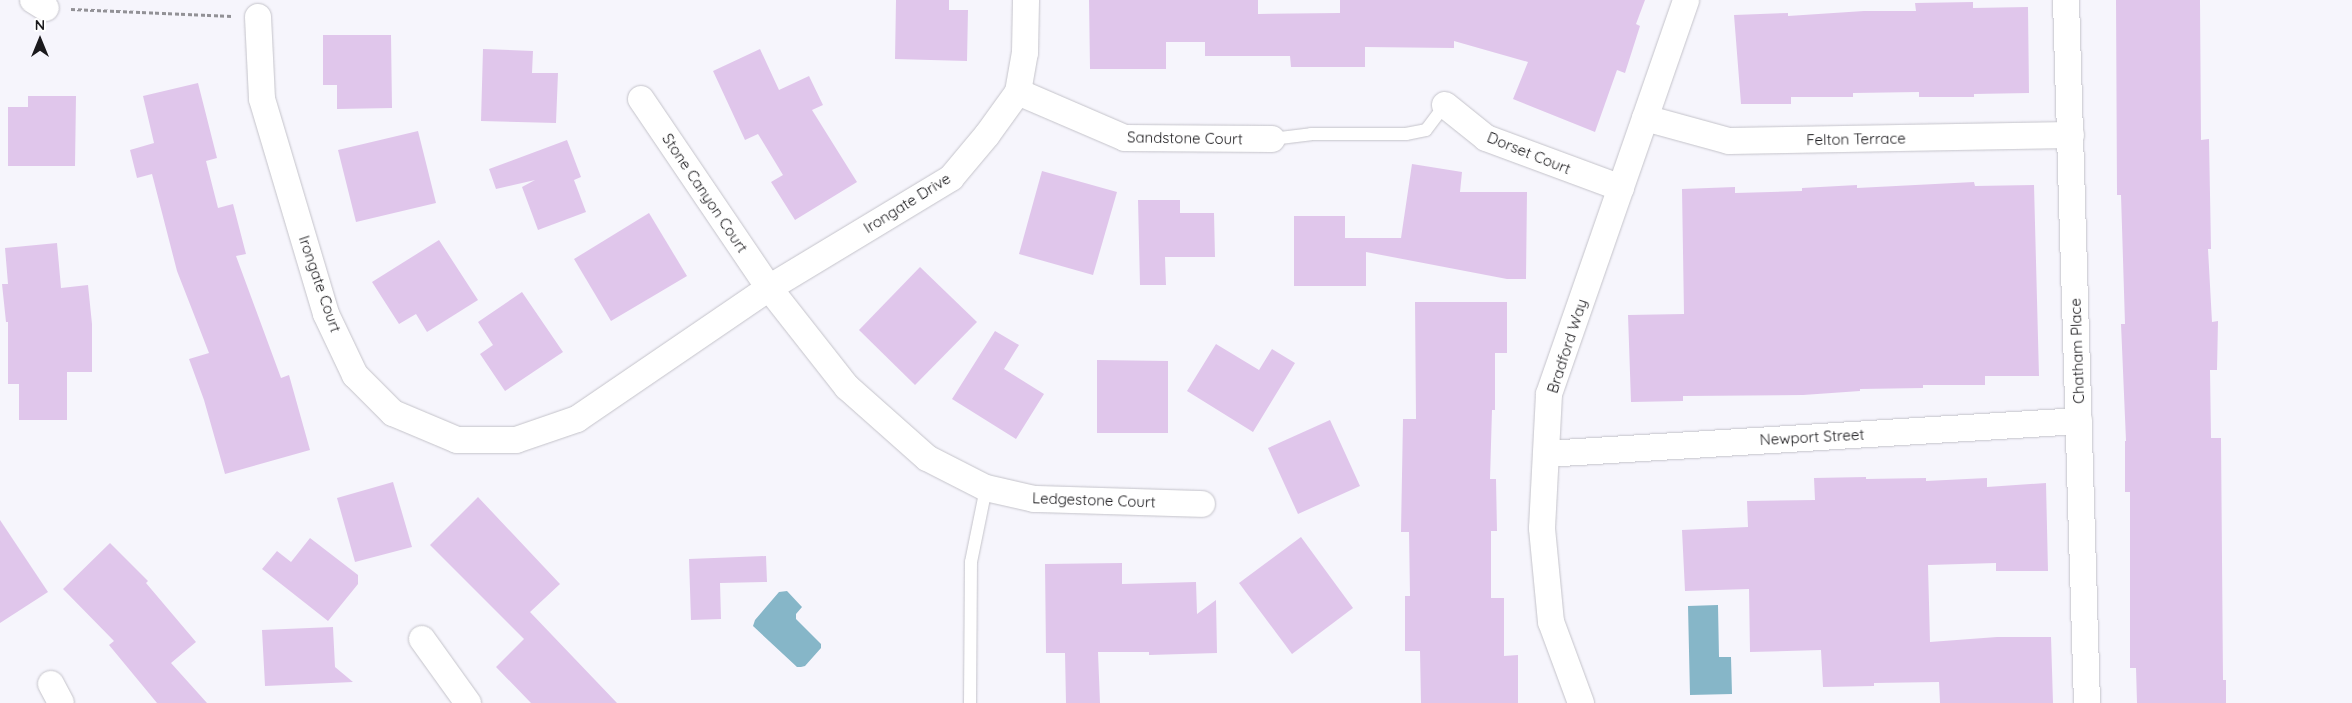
<!DOCTYPE html>
<style>
body{margin:0}
#map{position:relative;width:2352px;height:703px;overflow:hidden;background:#f6f5fc;font-family:Quicksand,sans-serif}
div>[style]{position:absolute}
.water>*{inset:0;background:#86b6c8}
.building>*{inset:0;background:#e0c6eb}
.path>*{height:3px;margin-top:-1.5px;transform-origin:0;background:repeating-linear-gradient(90deg,#929196 0 4px,transparent 0 6.5px)}
.roads{filter:drop-shadow(0 0 1px #c4c3ca) drop-shadow(0 0 1px #c4c3ca)}
.lane>*{height:12px;margin:-6px;padding:0 6px;transform-origin:6px;border-radius:6px;background:#fff}
.street>*{height:26px;margin:-13px;padding:0 13px;transform-origin:13px;border-radius:13px;background:#fff}
span{translate:-50% -50%;white-space:nowrap;text-align:center;line-height:1.15;-webkit-text-stroke:4px #fff;paint-order:stroke}
.street-label{font-size:15px;color:#1b1a1d}
.north{position:absolute;left:15px;top:15px;width:50px;height:50px;-webkit-text-stroke:4px #fff;paint-order:stroke;rotate:0deg;font-size:14px;font-weight:700;line-height:20px;text-align:center;color:#1b1a1d}
.north::after{content:'';display:block;margin:auto;width:18px;height:22px;background:#1b1a1d;clip-path:polygon(50% 0,100% 100%,50% 72%,0 100%)}
</style>
<div id="map">
<div class="water">
<div style="clip-path:polygon(787px 591px,802px 607px,796px 614px,796px 619px,821px 644px,821px 648px,805px 666px,801px 667px,797px 667px,753px 626px,755px 620px,779px 592px)"></div>
<div style="clip-path:polygon(1718px 605px,1719px 657px,1731px 657px,1732px 694px,1690px 695px,1688px 606px)"></div>
</div>
<div class="building">
<div style="clip-path:polygon(896px 0,949px 0,949px 10px,968px 10px,967px 61px,895px 59px)"></div>
<div style="clip-path:polygon(1089px 0,1258px 0,1258px 14px,1340px 13px,1340px 0,1645px 0,1636px 24px,1640px 26px,1625px 73px,1617px 70px,1595px 132px,1513px 99px,1528px 62px,1454px 41px,1454px 48px,1365px 47px,1365px 67px,1291px 67px,1290px 56px,1205px 56px,1205px 42px,1166px 42px,1166px 69px,1090px 69px)"></div>
<div style="clip-path:polygon(2116px 0,2200px 0,2201px 140px,2209px 139px,2211px 249px,2208px 249px,2212px 322px,2218px 321px,2217px 370px,2210px 370px,2211px 438px,2221px 438px,2223px 680px,2226px 680px,2226px 703px,2137px 703px,2136px 668px,2130px 668px,2130px 492px,2125px 492px,2125px 441px,2126px 441px,2121px 324px,2125px 324px,2121px 195px,2117px 195px)"></div>
<div style="clip-path:polygon(1973px 2px,1973px 8px,2028px 7px,2029px 93px,1974px 94px,1974px 97px,1919px 97px,1919px 92px,1853px 93px,1853px 97px,1791px 97px,1791px 104px,1741px 104px,1734px 15px,1788px 13px,1788px 16px,1864px 11px,1916px 11px,1915px 3px)"></div>
<div style="clip-path:polygon(323px 35px,391px 35px,392px 108px,337px 109px,337px 85px,323px 85px)"></div>
<div style="clip-path:polygon(483px 49px,533px 51px,532px 73px,558px 73px,556px 123px,481px 121px)"></div>
<div style="clip-path:polygon(760px 49px,779px 90px,809px 76px,823px 105px,812px 110px,857px 182px,795px 220px,771px 182px,783px 175px,758px 134px,745px 140px,713px 71px)"></div>
<div style="clip-path:polygon(198px 83px,217px 158px,206px 161px,218px 208px,233px 204px,246px 254px,236px 256px,281px 378px,289px 375px,310px 450px,225px 474px,204px 400px,189px 359px,209px 353px,177px 271px,152px 174px,137px 178px,130px 150px,154px 143px,143px 96px)"></div>
<div style="clip-path:polygon(28px 96px,76px 96px,75px 166px,8px 166px,8px 107px,28px 107px)"></div>
<div style="clip-path:polygon(418px 131px,436px 203px,356px 222px,338px 150px)"></div>
<div style="clip-path:polygon(567px 140px,581px 177px,574px 180px,586px 212px,538px 230px,522px 187px,535px 180px,496px 189px,489px 169px)"></div>
<div style="clip-path:polygon(1412px 164px,1462px 172px,1460px 192px,1527px 192px,1526px 279px,1507px 279px,1366px 252px,1366px 286px,1294px 286px,1294px 216px,1345px 216px,1345px 238px,1401px 238px)"></div>
<div style="clip-path:polygon(1042px 171px,1117px 192px,1093px 275px,1019px 254px)"></div>
<div style="clip-path:polygon(1974px 182px,1975px 186px,2034px 185px,2039px 376px,1985px 376px,1985px 385px,1923px 385px,1923px 388px,1860px 389px,1860px 391px,1803px 395px,1683px 396px,1683px 401px,1631px 402px,1628px 315px,1684px 314px,1682px 189px,1735px 187px,1735px 193px,1802px 191px,1802px 188px,1857px 185px,1857px 188px)"></div>
<div style="clip-path:polygon(1138px 200px,1180px 200px,1180px 213px,1214px 213px,1215px 257px,1165px 257px,1166px 285px,1140px 285px)"></div>
<div style="clip-path:polygon(649px 213px,687px 276px,611px 321px,574px 259px)"></div>
<div style="clip-path:polygon(439px 240px,478px 300px,427px 332px,416px 314px,399px 324px,372px 282px)"></div>
<div style="clip-path:polygon(57px 243px,61px 288px,88px 285px,92px 324px,92px 372px,67px 372px,67px 420px,19px 420px,19px 384px,8px 384px,8px 322px,6px 322px,2px 284px,8px 284px,5px 248px)"></div>
<div style="clip-path:polygon(920px 267px,977px 322px,915px 385px,859px 330px)"></div>
<div style="clip-path:polygon(522px 292px,563px 352px,505px 391px,480px 354px,493px 345px,478px 322px)"></div>
<div style="clip-path:polygon(1415px 302px,1507px 302px,1507px 353px,1495px 353px,1495px 410px,1492px 410px,1490px 479px,1496px 479px,1497px 531px,1491px 531px,1491px 598px,1504px 598px,1504px 656px,1518px 655px,1518px 703px,1421px 703px,1420px 651px,1405px 651px,1405px 596px,1410px 596px,1409px 532px,1401px 532px,1403px 419px,1416px 419px)"></div>
<div style="clip-path:polygon(995px 331px,1019px 345px,1004px 369px,1044px 394px,1016px 439px,952px 399px)"></div>
<div style="clip-path:polygon(1216px 344px,1259px 370px,1272px 349px,1295px 363px,1253px 432px,1187px 391px)"></div>
<div style="clip-path:polygon(1097px 360px,1168px 361px,1168px 433px,1097px 433px)"></div>
<div style="clip-path:polygon(1330px 420px,1360px 486px,1298px 514px,1268px 448px)"></div>
<div style="clip-path:polygon(1866px 477px,1866px 479px,1926px 478px,1926px 481px,1987px 478px,1987px 487px,2046px 483px,2048px 571px,1996px 571px,1996px 563px,1928px 565px,1930px 642px,1997px 637px,2051px 637px,2053px 703px,1940px 703px,1939px 682px,1874px 683px,1874px 686px,1823px 687px,1821px 650px,1750px 652px,1749px 589px,1685px 591px,1682px 530px,1748px 527px,1747px 501px,1815px 500px,1814px 478px)"></div>
<div style="clip-path:polygon(393px 482px,412px 547px,355px 562px,337px 498px)"></div>
<div style="clip-path:polygon(478px 497px,560px 584px,530px 612px,617px 703px,531px 703px,496px 667px,524px 639px,430px 545px)"></div>
<div style="clip-path:polygon(0 520px,48px 592px,0 623px)"></div>
<div style="clip-path:polygon(1301px 537px,1353px 608px,1292px 654px,1239px 583px)"></div>
<div style="clip-path:polygon(310px 538px,358px 575px,358px 584px,328px 621px,262px 569px,277px 551px,291px 562px)"></div>
<div style="clip-path:polygon(110px 543px,148px 581px,146px 583px,196px 642px,171px 663px,207px 703px,157px 703px,109px 645px,114px 641px,63px 589px)"></div>
<div style="clip-path:polygon(766px 556px,767px 582px,720px 583px,721px 619px,691px 620px,689px 559px)"></div>
<div style="clip-path:polygon(1122px 563px,1122px 584px,1196px 582px,1197px 614px,1216px 600px,1217px 653px,1149px 655px,1149px 652px,1098px 652px,1100px 703px,1066px 703px,1065px 653px,1046px 653px,1045px 564px)"></div>
<div style="clip-path:polygon(333px 627px,335px 667px,353px 682px,265px 686px,262px 630px)"></div>
</div>
<div class="path">
<div style="left:71px;top:9px;width:161px;rotate:2.5deg"></div>
</div>
<div class="roads">
<div class="lane">
<div style="left:1272px;top:139px;width:39px;rotate:-7deg"></div>
<div style="left:1311px;top:134px;width:95px"></div>
<div style="left:1406px;top:134px;width:20px;rotate:-11deg"></div>
<div style="left:1426px;top:130px;width:31px;rotate:-53deg"></div>
<div style="left:970px;top:703px;width:141px;rotate:-89.6deg"></div>
<div style="left:971px;top:562px;width:76px;rotate:-78.5deg"></div>
</div>
<div class="street">
<div style="left:33px;top:0;width:15px;rotate:32deg"></div>
<div style="left:2066px;top:0;width:703px;rotate:88.29deg"></div>
<div style="left:258px;top:17px;width:82px;rotate:87.2deg"></div>
<div style="left:262px;top:99px;width:224px;rotate:73.4deg"></div>
<div style="left:326px;top:314px;width:68px;rotate:64.6deg"></div>
<div style="left:355px;top:375px;width:54px;rotate:45deg"></div>
<div style="left:393px;top:413px;width:69px;rotate:22.9deg"></div>
<div style="left:457px;top:440px;width:59px"></div>
<div style="left:516px;top:440px;width:65px;rotate:-19deg"></div>
<div style="left:577px;top:419px;width:232px;rotate:-34.3deg"></div>
<div style="left:769px;top:288px;width:213px;rotate:-31.1deg"></div>
<div style="left:951px;top:178px;width:56px;rotate:-50.1deg"></div>
<div style="left:987px;top:135px;width:53px;rotate:-54.2deg"></div>
<div style="left:1018px;top:92px;width:40px;rotate:-80deg"></div>
<div style="left:1025px;top:53px;width:53px;rotate:-88.9deg"></div>
<div style="left:1018px;top:92px;width:116px;rotate:23.3deg"></div>
<div style="left:1125px;top:138px;width:147px;rotate:0.4deg"></div>
<div style="left:641px;top:99px;width:228px;rotate:55.9deg"></div>
<div style="left:769px;top:288px;width:126px;rotate:51.8deg"></div>
<div style="left:847px;top:387px;width:107px;rotate:41.6deg"></div>
<div style="left:927px;top:458px;width:66px;rotate:27deg"></div>
<div style="left:986px;top:488px;width:49px;rotate:12.9deg"></div>
<div style="left:1034px;top:499px;width:168px;rotate:1.7deg"></div>
<div style="left:1445px;top:105px;width:53px;rotate:38.8deg"></div>
<div style="left:1486px;top:138px;width:144px;rotate:20.3deg"></div>
<div style="left:1645px;top:118px;width:87px;rotate:15.3deg"></div>
<div style="left:1729px;top:141px;width:342px;rotate:-1deg"></div>
<div style="left:1546px;top:454px;width:534px;rotate:-3.54deg"></div>
<div style="left:422px;top:639px;width:79px;rotate:54.3deg"></div>
<div style="left:51px;top:684px;width:21px;rotate:62deg"></div>
<div style="left:1581px;top:703px;width:86px;rotate:-110.3deg"></div>
<div style="left:1551px;top:622px;width:94px;rotate:-95.5deg"></div>
<div style="left:1542px;top:528px;width:134px;rotate:-87deg"></div>
<div style="left:1549px;top:394px;width:417px;rotate:-70.8deg"></div>
</div>
</div>
<div class="street-label">
<span style="left:1185px;top:138px;rotate:1deg">Sandstone Court</span>
<span style="left:1856px;top:139px;rotate:-1deg">Felton Terrace</span>
<span style="left:1529px;top:153px;rotate:22deg">Dorset Court</span>
<span style="left:705px;top:193px;rotate:56deg">Stone Canyon Court</span>
<span style="left:907px;top:203px;rotate:-32deg">Irongate Drive</span>
<span style="left:320px;top:284px;rotate:71deg">Irongate Court</span>
<span style="left:1567px;top:346px;rotate:-72deg">Bradford Way</span>
<span style="left:2077px;top:351px;rotate:-92deg">Chatham Place</span>
<span style="left:1812px;top:437px;rotate:-3deg">Newport Street</span>
<span style="left:1094px;top:500px;rotate:2deg">Ledgestone Court</span>
</div>
<div class="north">N</div>
</div>
